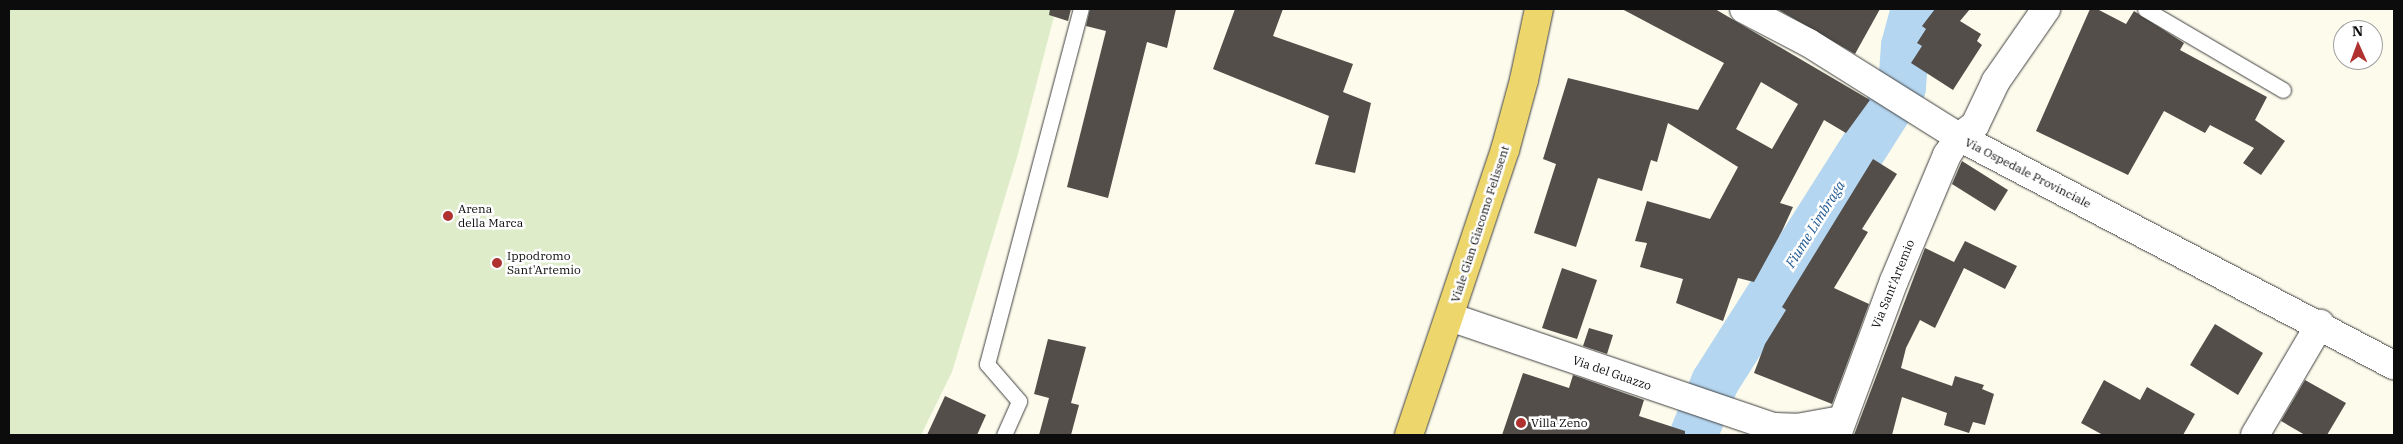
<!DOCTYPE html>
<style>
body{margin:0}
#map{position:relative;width:2403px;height:444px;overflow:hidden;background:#fdfbec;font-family:"IBM Plex Serif",serif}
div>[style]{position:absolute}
.pitch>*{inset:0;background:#deecca}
.river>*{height:48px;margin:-24px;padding:0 24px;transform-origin:24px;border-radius:24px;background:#b5d6f0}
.building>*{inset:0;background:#534e49}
.roads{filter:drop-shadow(0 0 1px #3f3f3f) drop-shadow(0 0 1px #3f3f3f)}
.lane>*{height:15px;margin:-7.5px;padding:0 7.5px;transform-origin:7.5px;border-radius:7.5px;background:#fff}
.street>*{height:28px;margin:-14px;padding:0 14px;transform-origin:14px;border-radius:14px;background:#fff}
.primary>*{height:28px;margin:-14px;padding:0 14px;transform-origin:14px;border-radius:14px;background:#edd66c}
.dots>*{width:14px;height:14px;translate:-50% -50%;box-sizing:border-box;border:2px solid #fff;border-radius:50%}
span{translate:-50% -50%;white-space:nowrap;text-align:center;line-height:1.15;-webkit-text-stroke:5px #fff;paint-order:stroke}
.street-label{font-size:12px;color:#0c0c0c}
.poi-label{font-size:12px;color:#0c0c0c}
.left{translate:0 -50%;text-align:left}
.water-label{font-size:14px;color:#205992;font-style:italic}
.frame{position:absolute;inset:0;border:10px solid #0c0c0c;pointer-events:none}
.north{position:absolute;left:2333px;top:20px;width:50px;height:50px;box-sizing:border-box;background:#fff;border:1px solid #9e9e9e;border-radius:50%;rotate:358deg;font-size:14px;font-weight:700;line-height:20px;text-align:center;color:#0c0c0c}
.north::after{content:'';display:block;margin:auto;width:18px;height:22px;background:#af3230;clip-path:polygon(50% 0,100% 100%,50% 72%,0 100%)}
</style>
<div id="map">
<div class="pitch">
<div style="clip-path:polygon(9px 9px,1056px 9px,1018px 154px,952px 372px,921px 435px,9px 435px)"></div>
</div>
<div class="river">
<div style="left:1694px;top:434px;width:56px;rotate:-68deg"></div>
<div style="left:1715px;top:382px;width:349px;rotate:-57.6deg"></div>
<div style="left:1902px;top:87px;width:41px;rotate:-85.8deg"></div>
<div style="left:1905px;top:46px;width:38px;rotate:-75deg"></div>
</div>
<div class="building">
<div style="clip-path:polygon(1050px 9px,1071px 9px,1068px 21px,1049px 15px)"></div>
<div style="clip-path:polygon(1090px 9px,1176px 9px,1167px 48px,1147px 42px,1108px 198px,1067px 187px,1106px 31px,1086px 26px)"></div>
<div style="clip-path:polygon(1235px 9px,1283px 9px,1273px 36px,1353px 64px,1343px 92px,1371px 103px,1355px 173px,1315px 164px,1329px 116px,1213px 69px)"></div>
<div style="clip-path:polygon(evenodd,1622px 9px,1715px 9px,1870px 100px,1846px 133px,1824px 120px,1780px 203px,1793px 207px,1782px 231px,1754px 282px,1738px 278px,1723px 321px,1676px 303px,1683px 279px,1640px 267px,1647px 243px,1635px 241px,1647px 201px,1710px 219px,1738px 167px,1668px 123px,1657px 162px,1651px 160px,1642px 191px,1598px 178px,1576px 247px,1534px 233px,1556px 164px,1543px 159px,1568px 78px,1698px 110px,1724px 63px,1622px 9px,1761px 82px,1798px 104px,1772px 149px,1736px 129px,1761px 82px)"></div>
<div style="clip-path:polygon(1777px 9px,1880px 9px,1855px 54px)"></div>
<div style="clip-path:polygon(1935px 9px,1970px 9px,1960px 21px,1981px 34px,1977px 41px,1982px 45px,1953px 90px,1911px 63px,1922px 46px,1917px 43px,1926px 29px,1922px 26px)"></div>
<div style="clip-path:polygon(2090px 9px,2097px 9px,2126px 24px,2134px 11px,2184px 43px,2180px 50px,2267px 97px,2255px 120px,2285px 141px,2261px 175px,2243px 163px,2254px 148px,2210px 125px,2205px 133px,2164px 111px,2128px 175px,2036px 131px)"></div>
<div style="clip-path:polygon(1873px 159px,1897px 174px,1862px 229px,1868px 232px,1834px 288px,1869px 304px,1832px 404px,1754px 373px,1765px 344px,1786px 310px,1782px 307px)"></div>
<div style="clip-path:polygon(1962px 161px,2008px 190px,1995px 211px,1952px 184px)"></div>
<div style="clip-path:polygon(1965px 241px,2017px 266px,2005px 289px,1964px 268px,1935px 328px,1920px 320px,1906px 348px,1901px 368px,1952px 386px,1955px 376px,1984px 385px,1982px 389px,1994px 394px,1985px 425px,1973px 422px,1969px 433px,1944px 425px,1947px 413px,1902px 397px,1892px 435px,1854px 435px,1925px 248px,1954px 262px)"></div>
<div style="clip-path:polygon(1562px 268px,1597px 280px,1577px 339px,1542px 328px)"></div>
<div style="clip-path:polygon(2215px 324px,2263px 353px,2238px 395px,2190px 365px)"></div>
<div style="clip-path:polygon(1589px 328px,1613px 335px,1607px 354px,1583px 346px)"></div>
<div style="clip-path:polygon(1048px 339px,1086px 347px,1071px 403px,1079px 405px,1071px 435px,1039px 435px,1049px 398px,1034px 394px)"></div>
<div style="clip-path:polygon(1523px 373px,1569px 388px,1573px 375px,1644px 400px,1639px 416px,1685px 431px,1685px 435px,1502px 435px)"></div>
<div style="clip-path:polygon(2104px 380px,2140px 400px,2147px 387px,2195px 414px,2183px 435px,2103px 435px,2081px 423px)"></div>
<div style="clip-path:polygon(2305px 380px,2346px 403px,2327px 435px,2305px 435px,2281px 421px)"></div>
<div style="clip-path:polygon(945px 396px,986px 415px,977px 435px,927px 435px)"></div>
</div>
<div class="roads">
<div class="lane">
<div style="left:2145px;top:9px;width:160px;rotate:30.4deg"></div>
<div style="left:1004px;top:435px;width:37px;rotate:-66deg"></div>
<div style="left:1019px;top:401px;width:49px;rotate:-130.9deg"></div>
<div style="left:987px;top:364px;width:367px;rotate:-75.2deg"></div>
</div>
<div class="street">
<div style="left:1744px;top:9px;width:73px;rotate:27.6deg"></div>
<div style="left:1809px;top:43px;width:177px;rotate:32.1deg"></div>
<div style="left:1959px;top:137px;width:491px;rotate:27.7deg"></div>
<div style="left:1450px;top:317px;width:342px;rotate:18.8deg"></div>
<div style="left:1784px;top:435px;width:13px;rotate:-141deg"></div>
<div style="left:1774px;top:427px;width:23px;rotate:2deg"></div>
<div style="left:1797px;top:428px;width:45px;rotate:-10.3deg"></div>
<div style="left:1837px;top:435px;width:164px;rotate:-69.7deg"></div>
<div style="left:1894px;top:281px;width:137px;rotate:-67.2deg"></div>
<div style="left:1947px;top:155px;width:22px;rotate:-56deg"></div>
<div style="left:1959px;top:137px;width:20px;rotate:-37deg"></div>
<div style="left:1975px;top:125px;width:49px;rotate:-64.5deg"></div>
<div style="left:1996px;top:81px;width:88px;rotate:-55.2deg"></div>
<div style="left:2255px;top:435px;width:129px;rotate:-59.6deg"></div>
</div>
<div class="primary">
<div style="left:1409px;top:435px;width:301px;rotate:-71.4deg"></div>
<div style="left:1505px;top:150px;width:73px;rotate:-74.8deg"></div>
<div style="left:1524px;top:80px;width:73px;rotate:-78.1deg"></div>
</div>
</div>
<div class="dots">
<div style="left:448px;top:216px;background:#af3230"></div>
<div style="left:497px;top:263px;background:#af3230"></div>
<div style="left:1521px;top:423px;background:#af3230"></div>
</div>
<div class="street-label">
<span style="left:2028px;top:173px;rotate:27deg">Via Ospedale Provinciale</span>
<span style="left:1480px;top:224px;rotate:-72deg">Viale Gian Giacomo Felissent</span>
<span style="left:1893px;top:284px;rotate:-68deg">Via Sant'Artemio</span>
<span style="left:1612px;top:373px;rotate:19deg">Via del Guazzo</span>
</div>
<div class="poi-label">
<span class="left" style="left:458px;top:216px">Arena<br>della Marca</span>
<span class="left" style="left:507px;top:263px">Ippodromo<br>Sant'Artemio</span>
<span class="left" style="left:1531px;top:423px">Villa Zeno</span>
</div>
<div class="water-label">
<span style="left:1815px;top:224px;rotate:-58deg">Fiume Limbraga</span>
</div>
<div class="frame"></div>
<div class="north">N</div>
</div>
